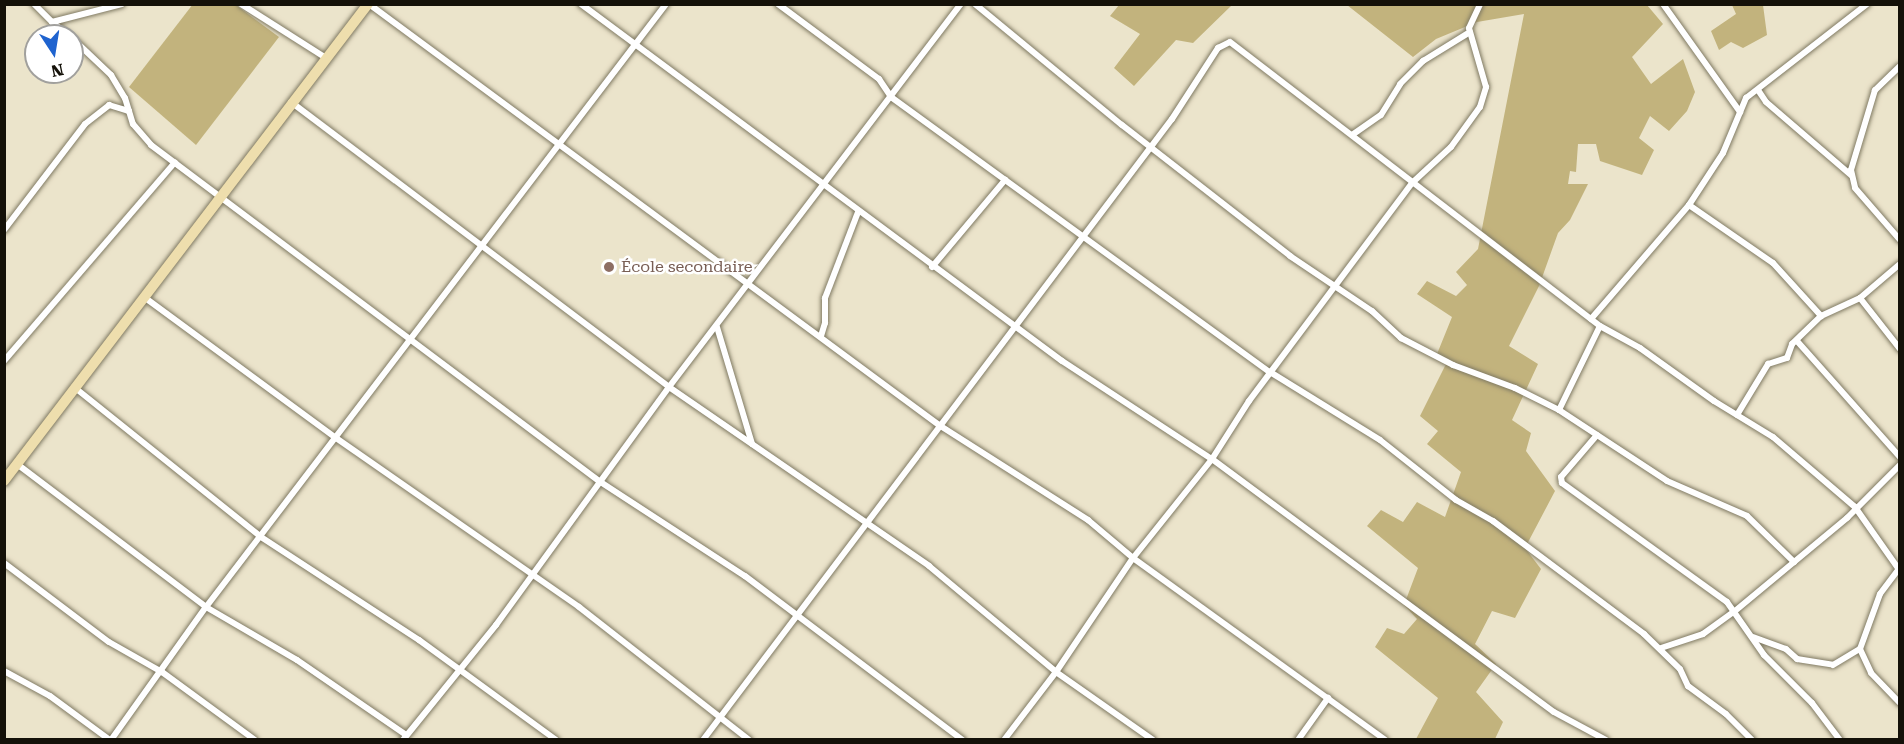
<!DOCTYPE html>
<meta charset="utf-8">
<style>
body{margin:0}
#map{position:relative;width:1904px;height:744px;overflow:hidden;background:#ebe4cb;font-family:"Roboto Serif",serif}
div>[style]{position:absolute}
.green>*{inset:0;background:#c2b37d}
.roads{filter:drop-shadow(0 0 2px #807a63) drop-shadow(0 0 2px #807a63)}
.minor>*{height:6px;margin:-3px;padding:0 3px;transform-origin:3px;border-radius:3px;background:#fff}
.primary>*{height:10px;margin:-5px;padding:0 5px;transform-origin:5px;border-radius:5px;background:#eedead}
.dots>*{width:16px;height:16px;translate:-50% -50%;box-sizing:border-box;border:3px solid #fff;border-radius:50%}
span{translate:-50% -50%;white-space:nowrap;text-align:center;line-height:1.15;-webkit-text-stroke:5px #fff;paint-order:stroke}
.education-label{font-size:16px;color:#785e54}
.left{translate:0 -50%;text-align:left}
.frame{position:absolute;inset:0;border:6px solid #141109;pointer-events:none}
.north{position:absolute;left:24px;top:24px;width:60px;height:60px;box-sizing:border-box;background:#fff;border:2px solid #a1a09d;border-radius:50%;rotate:168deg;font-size:16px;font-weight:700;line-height:24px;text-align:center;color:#141109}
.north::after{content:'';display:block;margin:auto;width:21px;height:27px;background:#1f63cf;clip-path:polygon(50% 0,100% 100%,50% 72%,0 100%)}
</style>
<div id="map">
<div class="green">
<div style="clip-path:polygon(193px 4px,236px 5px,279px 37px,196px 145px,129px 87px)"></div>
<div style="clip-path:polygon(1119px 5px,1119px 4px,1232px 5px,1193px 43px,1176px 40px,1134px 86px,1114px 68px,1140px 34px,1110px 16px)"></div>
<div style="clip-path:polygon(1347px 5px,1647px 5px,1663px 24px,1632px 57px,1651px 84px,1683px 59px,1695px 92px,1687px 111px,1669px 131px,1650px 116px,1639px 138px,1654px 150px,1642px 175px,1600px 161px,1596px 144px,1578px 144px,1576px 172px,1570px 171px,1568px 184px,1588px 184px,1570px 220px,1558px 233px,1539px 286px,1509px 346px,1538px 364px,1512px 420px,1531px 433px,1526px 451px,1555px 491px,1525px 548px,1541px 569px,1515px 618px,1492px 611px,1475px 644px,1496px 664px,1476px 692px,1503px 722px,1495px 739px,1416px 739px,1438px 698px,1375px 647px,1387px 628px,1404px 634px,1417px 619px,1404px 605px,1418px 568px,1367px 526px,1381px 510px,1403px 522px,1417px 502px,1445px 517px,1461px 472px,1427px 444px,1438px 431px,1420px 416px,1446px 364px,1437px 354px,1452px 317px,1417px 294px,1427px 281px,1456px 296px,1467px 285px,1456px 272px,1478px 249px,1524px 14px,1477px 22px,1436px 39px,1413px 57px)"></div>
<div style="clip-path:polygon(1732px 5px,1763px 5px,1767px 35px,1743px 48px,1731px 42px,1719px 50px,1711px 31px,1736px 14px)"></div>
</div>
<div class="roads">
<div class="minor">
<div style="left:34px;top:4px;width:25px;rotate:45deg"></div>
<div style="left:52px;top:22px;width:72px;rotate:-14.4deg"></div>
<div style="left:241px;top:4px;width:101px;rotate:32.4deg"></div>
<div style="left:369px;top:4px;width:709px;rotate:36.45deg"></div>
<div style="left:939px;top:425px;width:177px;rotate:32.5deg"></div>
<div style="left:1088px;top:520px;width:59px;rotate:40.2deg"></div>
<div style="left:1133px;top:558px;width:311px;rotate:35.8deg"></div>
<div style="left:581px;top:4px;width:599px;rotate:36.58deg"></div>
<div style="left:1062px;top:361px;width:179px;rotate:33.2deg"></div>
<div style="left:1212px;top:459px;width:425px;rotate:36.5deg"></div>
<div style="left:1554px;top:712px;width:59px;rotate:28.3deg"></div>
<div style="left:778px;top:4px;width:126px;rotate:36.6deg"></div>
<div style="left:879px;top:79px;width:22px;rotate:56deg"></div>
<div style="left:891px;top:97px;width:468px;rotate:36deg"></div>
<div style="left:1270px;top:372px;width:129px;rotate:31.7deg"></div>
<div style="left:1380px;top:440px;width:97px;rotate:38.3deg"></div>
<div style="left:1456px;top:500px;width:43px;rotate:29.6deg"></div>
<div style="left:1493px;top:521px;width:189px;rotate:36.8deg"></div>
<div style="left:1644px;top:634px;width:50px;rotate:44.2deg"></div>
<div style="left:1680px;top:669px;width:19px;rotate:65deg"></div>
<div style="left:1688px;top:686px;width:47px;rotate:36.4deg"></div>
<div style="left:1726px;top:714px;width:37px;rotate:45deg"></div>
<div style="left:975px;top:4px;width:190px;rotate:39.5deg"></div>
<div style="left:1122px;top:125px;width:213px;rotate:37.9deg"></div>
<div style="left:1290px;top:256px;width:99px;rotate:33.9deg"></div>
<div style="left:1372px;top:311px;width:40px;rotate:43deg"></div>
<div style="left:1401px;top:338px;width:59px;rotate:27.4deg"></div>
<div style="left:1453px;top:365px;width:66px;rotate:20.4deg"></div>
<div style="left:1515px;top:388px;width:49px;rotate:26.6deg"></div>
<div style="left:1559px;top:410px;width:129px;rotate:33.3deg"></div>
<div style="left:1667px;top:481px;width:87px;rotate:23.6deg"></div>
<div style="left:1747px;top:516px;width:66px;rotate:44.4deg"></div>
<div style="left:1663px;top:4px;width:133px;rotate:54.5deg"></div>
<div style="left:52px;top:22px;width:22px;rotate:39deg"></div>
<div style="left:72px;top:38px;width:54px;rotate:43.5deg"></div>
<div style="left:111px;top:75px;width:27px;rotate:59deg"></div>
<div style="left:125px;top:98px;width:27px;rotate:73deg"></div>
<div style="left:133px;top:124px;width:28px;rotate:49deg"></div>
<div style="left:151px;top:145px;width:560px;rotate:36.87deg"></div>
<div style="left:599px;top:481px;width:174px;rotate:33.1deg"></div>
<div style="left:745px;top:576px;width:273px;rotate:37deg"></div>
<div style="left:1900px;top:66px;width:35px;rotate:136deg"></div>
<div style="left:1875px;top:90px;width:84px;rotate:106.7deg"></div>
<div style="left:1851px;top:170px;width:18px;rotate:77deg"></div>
<div style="left:1855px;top:188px;width:69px;rotate:49.1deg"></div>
<div style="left:1758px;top:90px;width:14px;rotate:56deg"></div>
<div style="left:1766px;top:102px;width:112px;rotate:40.7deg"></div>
<div style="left:291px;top:102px;width:473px;rotate:37deg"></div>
<div style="left:669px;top:387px;width:316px;rotate:34.5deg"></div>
<div style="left:929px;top:566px;width:165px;rotate:39.8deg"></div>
<div style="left:1056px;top:672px;width:118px;rotate:35deg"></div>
<div style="left:1352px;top:135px;width:35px;rotate:-35deg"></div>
<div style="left:1381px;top:115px;width:36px;rotate:-58deg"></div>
<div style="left:1400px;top:84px;width:33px;rotate:-45deg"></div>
<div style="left:1423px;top:61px;width:55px;rotate:-31.7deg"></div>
<div style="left:1689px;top:205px;width:102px;rotate:34.6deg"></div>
<div style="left:1773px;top:263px;width:72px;rotate:47.8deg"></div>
<div style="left:4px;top:230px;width:133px;rotate:-52.6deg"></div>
<div style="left:85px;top:124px;width:31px;rotate:-38deg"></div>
<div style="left:109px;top:105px;width:21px;rotate:17deg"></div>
<div style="left:932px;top:267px;width:114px;rotate:-50deg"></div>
<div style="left:144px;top:297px;width:238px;rotate:36.3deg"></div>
<div style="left:336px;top:438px;width:296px;rotate:34.8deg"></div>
<div style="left:579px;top:607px;width:216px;rotate:38deg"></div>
<div style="left:1860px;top:298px;width:65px;rotate:51.9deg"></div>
<div style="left:1591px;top:319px;width:150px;rotate:-49.3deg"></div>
<div style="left:1689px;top:205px;width:62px;rotate:-56.8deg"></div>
<div style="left:1723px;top:153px;width:60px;rotate:-67.3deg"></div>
<div style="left:1746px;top:98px;width:153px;rotate:-37.8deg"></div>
<div style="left:717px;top:327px;width:122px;rotate:73.3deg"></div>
<div style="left:821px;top:336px;width:14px;rotate:-73deg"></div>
<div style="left:825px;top:323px;width:25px;rotate:-90deg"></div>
<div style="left:825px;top:298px;width:92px;rotate:-69deg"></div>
<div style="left:1797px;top:341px;width:155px;rotate:48.4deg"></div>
<div style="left:4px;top:361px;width:262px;rotate:-49.3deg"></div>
<div style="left:74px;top:387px;width:240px;rotate:38.7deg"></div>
<div style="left:261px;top:537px;width:189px;rotate:33.1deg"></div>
<div style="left:419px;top:640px;width:170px;rotate:36.1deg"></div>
<div style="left:1559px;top:410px;width:93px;rotate:-64deg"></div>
<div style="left:1737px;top:415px;width:60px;rotate:-58.7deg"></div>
<div style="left:1768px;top:364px;width:20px;rotate:-18deg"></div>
<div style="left:1787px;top:358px;width:15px;rotate:-70deg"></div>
<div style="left:1792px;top:344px;width:40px;rotate:-44deg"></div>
<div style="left:1821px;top:316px;width:43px;rotate:-24.8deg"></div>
<div style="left:1860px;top:298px;width:52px;rotate:-40.4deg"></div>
<div style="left:1597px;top:435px;width:55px;rotate:130.6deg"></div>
<div style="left:1561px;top:477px;width:6px;rotate:81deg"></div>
<div style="left:1562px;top:483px;width:203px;rotate:35.8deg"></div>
<div style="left:1727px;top:602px;width:65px;rotate:55.1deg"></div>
<div style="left:1764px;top:655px;width:68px;rotate:45deg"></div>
<div style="left:1812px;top:703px;width:46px;rotate:52.9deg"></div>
<div style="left:17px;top:464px;width:237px;rotate:37.1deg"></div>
<div style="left:206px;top:607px;width:105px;rotate:30.2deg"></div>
<div style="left:297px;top:660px;width:132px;rotate:34.5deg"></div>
<div style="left:4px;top:563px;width:131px;rotate:37deg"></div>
<div style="left:109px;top:642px;width:61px;rotate:29.5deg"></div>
<div style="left:162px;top:672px;width:115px;rotate:36.2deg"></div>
<div style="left:1898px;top:570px;width:30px;rotate:127deg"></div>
<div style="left:1880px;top:594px;width:59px;rotate:110deg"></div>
<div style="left:1860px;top:649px;width:26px;rotate:65deg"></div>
<div style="left:1871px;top:673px;width:42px;rotate:46deg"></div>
<div style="left:1753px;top:637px;width:35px;rotate:20deg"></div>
<div style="left:1786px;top:649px;width:15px;rotate:42deg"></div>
<div style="left:1797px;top:659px;width:36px;rotate:9deg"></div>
<div style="left:1833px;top:665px;width:31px;rotate:-31deg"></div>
<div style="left:1661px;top:648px;width:44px;rotate:-18.4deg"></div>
<div style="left:1703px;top:634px;width:39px;rotate:-36deg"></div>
<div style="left:1735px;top:611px;width:146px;rotate:-39.7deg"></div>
<div style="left:1847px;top:518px;width:75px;rotate:-45deg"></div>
<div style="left:4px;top:671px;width:52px;rotate:28.5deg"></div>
<div style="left:50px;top:696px;width:74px;rotate:36.3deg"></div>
<div style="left:111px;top:740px;width:163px;rotate:-54.5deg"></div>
<div style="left:206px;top:607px;width:758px;rotate:-52.66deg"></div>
<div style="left:403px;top:740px;width:148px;rotate:-51deg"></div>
<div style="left:496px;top:625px;width:294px;rotate:-54deg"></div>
<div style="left:669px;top:387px;width:482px;rotate:-52.7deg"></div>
<div style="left:703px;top:740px;width:778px;rotate:-52.94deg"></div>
<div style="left:1172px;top:119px;width:85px;rotate:-57.1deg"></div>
<div style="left:1218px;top:48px;width:13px;rotate:-27deg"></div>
<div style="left:1230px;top:42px;width:466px;rotate:37.5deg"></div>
<div style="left:1600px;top:326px;width:46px;rotate:28.8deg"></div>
<div style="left:1640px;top:348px;width:91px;rotate:35.6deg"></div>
<div style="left:1714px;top:401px;width:69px;rotate:31.4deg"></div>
<div style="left:1773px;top:437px;width:108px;rotate:40.5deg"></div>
<div style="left:1855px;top:507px;width:78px;rotate:54.9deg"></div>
<div style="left:1004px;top:740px;width:86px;rotate:-52.6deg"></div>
<div style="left:1056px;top:672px;width:138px;rotate:-56deg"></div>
<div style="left:1133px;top:558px;width:127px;rotate:-51.4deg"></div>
<div style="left:1212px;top:459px;width:69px;rotate:-57.5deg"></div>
<div style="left:1249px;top:401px;width:272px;rotate:-53.2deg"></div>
<div style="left:1412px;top:183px;width:53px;rotate:-42.7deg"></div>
<div style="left:1451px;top:147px;width:49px;rotate:-54.1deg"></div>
<div style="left:1480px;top:107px;width:21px;rotate:-73deg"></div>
<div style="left:1486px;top:87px;width:61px;rotate:-106.1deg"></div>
<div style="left:1469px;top:28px;width:26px;rotate:-65deg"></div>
<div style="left:1298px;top:740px;width:52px;rotate:-54.5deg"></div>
</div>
<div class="primary">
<div style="left:4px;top:481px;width:600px;rotate:-52.65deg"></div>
</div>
</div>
<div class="dots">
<div style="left:609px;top:267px;background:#8d6e63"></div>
</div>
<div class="education-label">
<span class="left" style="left:621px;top:267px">École secondaire</span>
</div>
<div class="frame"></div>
<div class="north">N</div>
</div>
